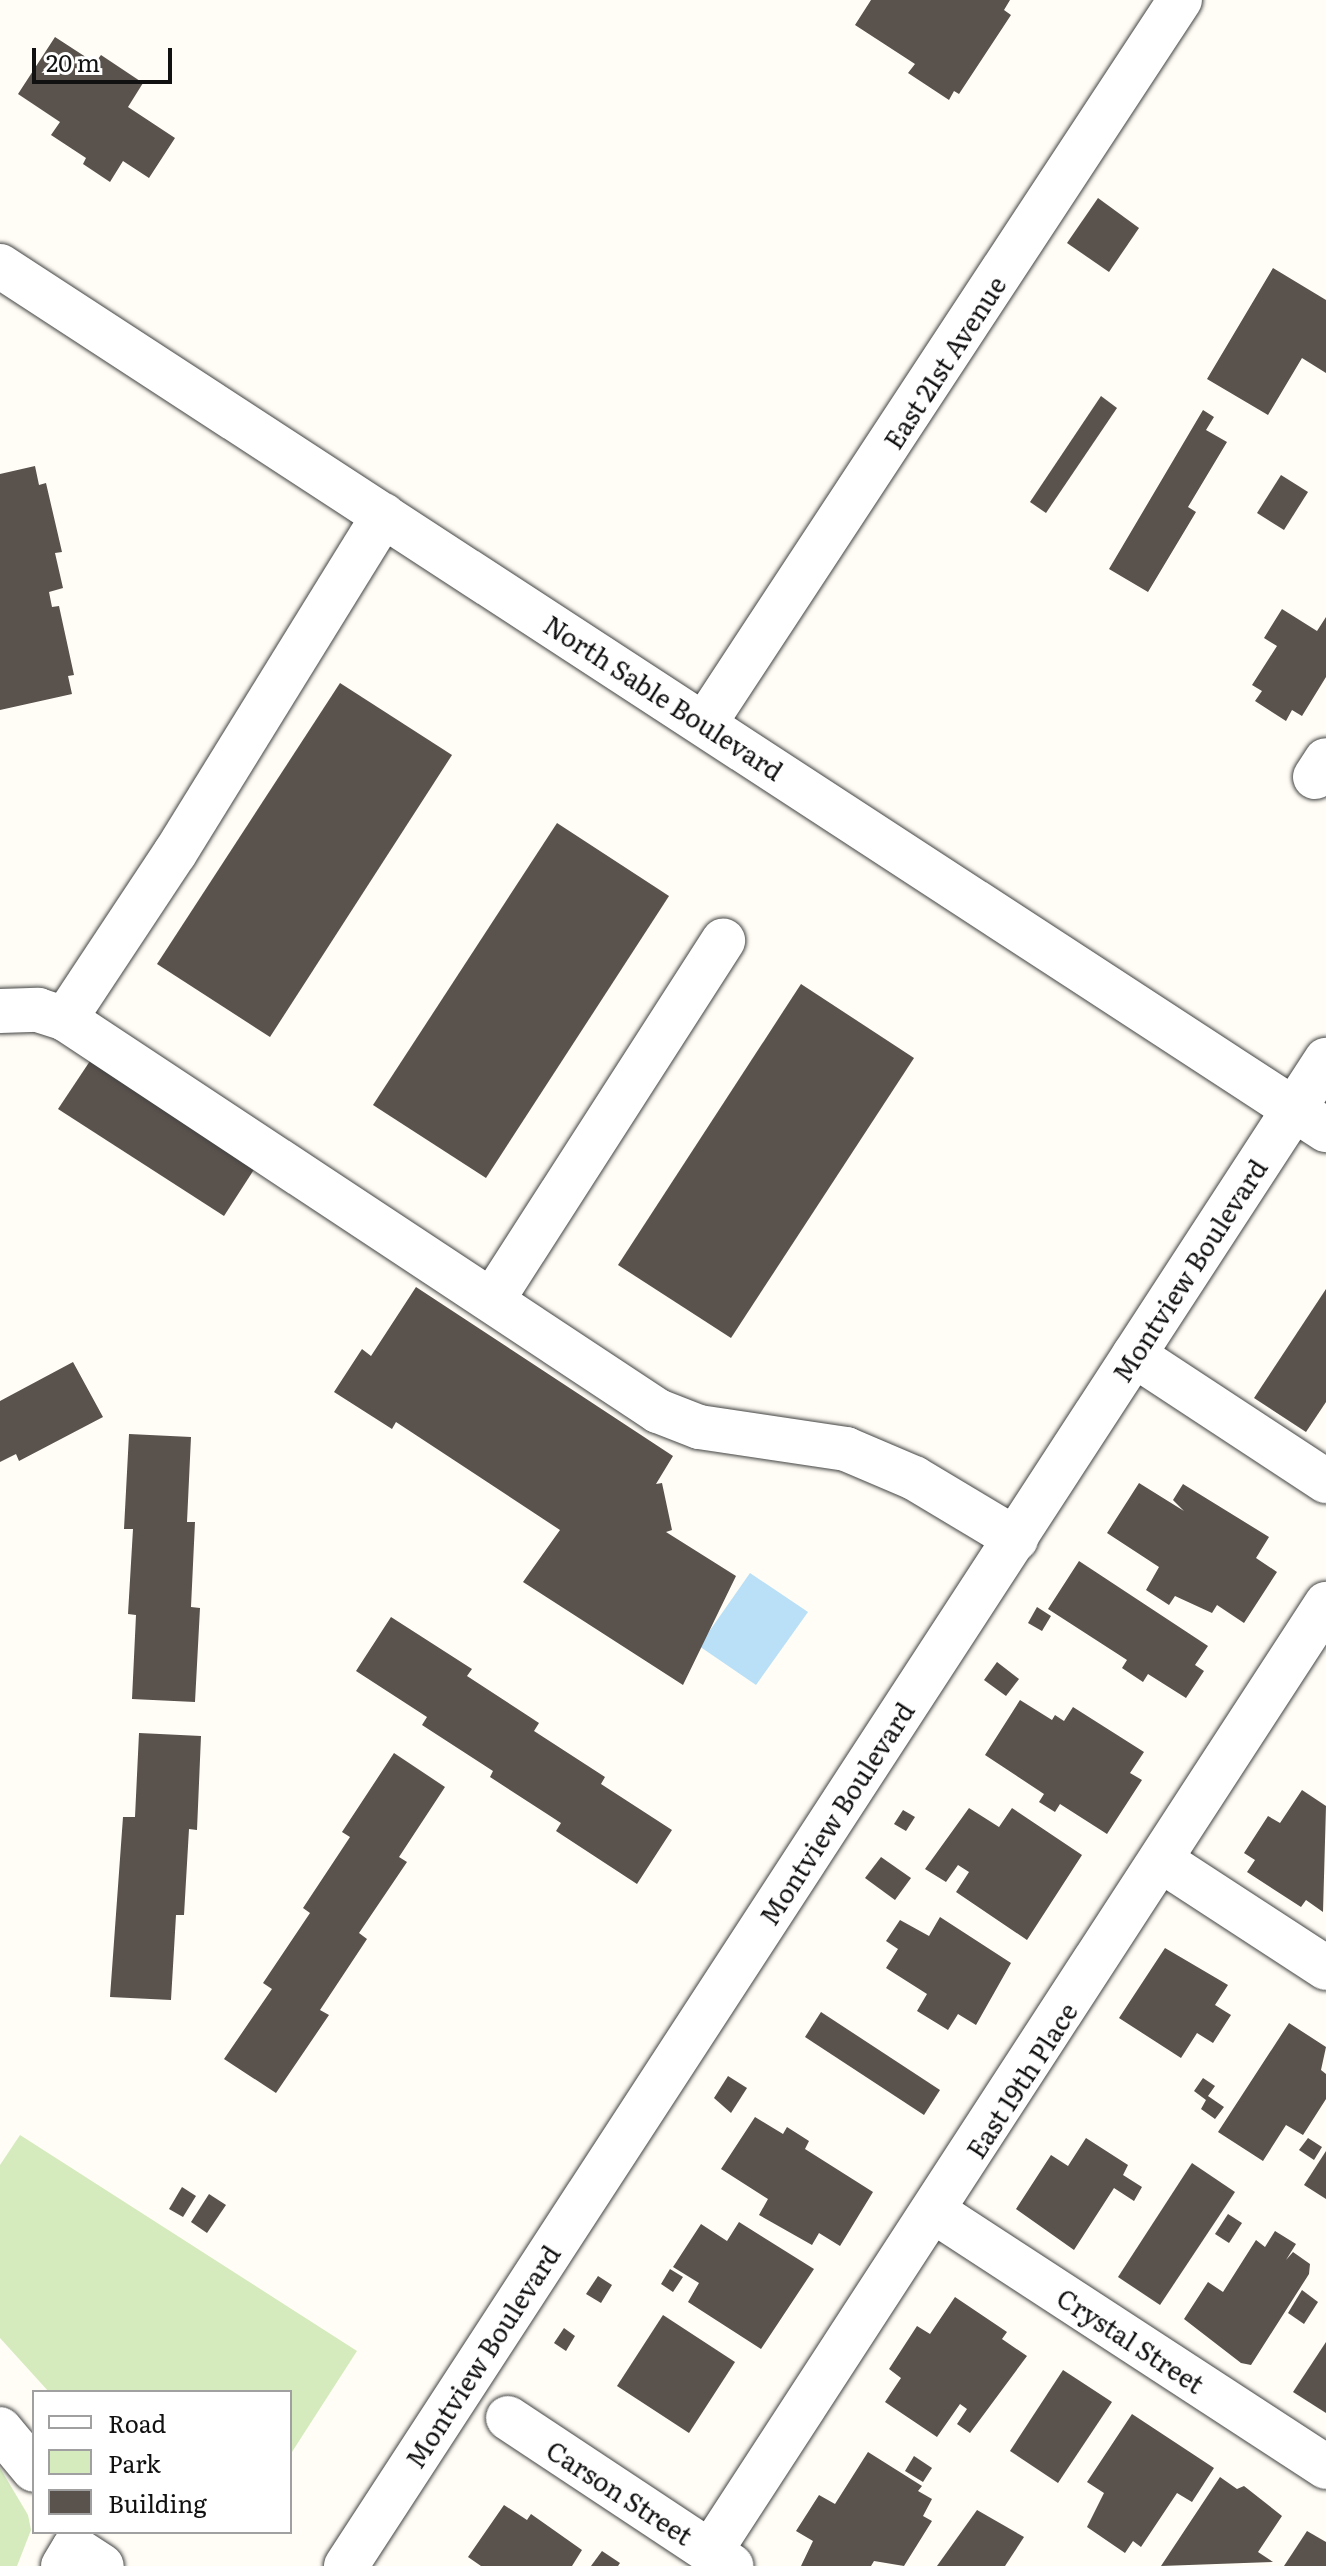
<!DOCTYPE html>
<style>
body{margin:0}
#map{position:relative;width:1326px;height:2566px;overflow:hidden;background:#fffdf5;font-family:Literata,serif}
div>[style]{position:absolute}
.green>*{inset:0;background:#d5ebbd}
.water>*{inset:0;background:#b9e0f7}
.building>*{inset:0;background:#5a524d}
.roads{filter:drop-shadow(0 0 2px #444) drop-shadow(0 0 2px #444)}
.minor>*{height:44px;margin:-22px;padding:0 22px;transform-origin:22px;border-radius:22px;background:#fff}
span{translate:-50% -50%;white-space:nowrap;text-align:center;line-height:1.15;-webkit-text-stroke:8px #fff;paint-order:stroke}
.street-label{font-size:26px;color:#111}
.legend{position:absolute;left:32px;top:2390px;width:260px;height:144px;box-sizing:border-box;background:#fff;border:2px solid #a0a0a0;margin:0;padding:10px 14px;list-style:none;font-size:24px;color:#111}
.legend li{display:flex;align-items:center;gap:16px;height:40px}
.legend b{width:40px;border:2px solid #a0a0a0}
.scale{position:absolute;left:32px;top:48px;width:140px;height:36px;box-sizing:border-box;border:4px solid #111;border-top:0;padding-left:10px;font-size:24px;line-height:28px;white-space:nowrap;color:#111;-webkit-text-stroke:6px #fff;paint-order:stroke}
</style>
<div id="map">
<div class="green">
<div style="clip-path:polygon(20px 2135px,357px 2351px,290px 2455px,290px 2392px,49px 2392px,0 2338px,0 2165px)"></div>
<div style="clip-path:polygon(0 2468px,28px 2515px,31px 2530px,17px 2566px,0 2566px)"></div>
</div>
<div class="water">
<div style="clip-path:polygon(750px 1573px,808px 1612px,756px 1685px,699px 1646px)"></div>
</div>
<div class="building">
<div style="clip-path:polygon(871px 0,1010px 0,1004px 10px,1011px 15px,959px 94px,954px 91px,949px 100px,908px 73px,915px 64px,855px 25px)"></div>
<div style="clip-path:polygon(55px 37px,95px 63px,101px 55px,143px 83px,128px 107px,175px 138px,149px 178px,123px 161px,110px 182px,83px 164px,86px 158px,51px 135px,60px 122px,18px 94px)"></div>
<div style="clip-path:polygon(1098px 198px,1139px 228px,1109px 272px,1067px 243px)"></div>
<div style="clip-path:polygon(1273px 268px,1326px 300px,1326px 373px,1302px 358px,1268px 415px,1207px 379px)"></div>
<div style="clip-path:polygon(1101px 396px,1117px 408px,1046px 513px,1030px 502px)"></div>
<div style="clip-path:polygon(1203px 410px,1214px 417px,1206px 430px,1227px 442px,1188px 507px,1196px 512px,1148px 592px,1109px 569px)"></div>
<div style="clip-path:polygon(35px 466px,39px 485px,46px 483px,62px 552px,55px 553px,63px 588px,49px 592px,52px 607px,59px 606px,74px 675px,68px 676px,72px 694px,0 710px,0 474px)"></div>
<div style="clip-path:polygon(1281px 475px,1308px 492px,1284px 530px,1257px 513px)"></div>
<div style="clip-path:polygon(1282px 609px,1317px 631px,1326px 617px,1326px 677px,1302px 716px,1292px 710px,1286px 721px,1255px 701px,1262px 691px,1252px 685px,1277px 646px,1264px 638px)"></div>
<div style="clip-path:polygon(340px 683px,452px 755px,270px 1037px,157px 964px)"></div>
<div style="clip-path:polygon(557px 823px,669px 896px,486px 1178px,373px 1105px)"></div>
<div style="clip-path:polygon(801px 984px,914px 1058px,731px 1338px,618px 1265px)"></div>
<div style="clip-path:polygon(90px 1061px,255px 1168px,224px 1216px,58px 1109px)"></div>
<div style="clip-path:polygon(416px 1287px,673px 1456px,656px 1484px,662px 1483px,672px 1530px,666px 1532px,736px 1576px,683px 1685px,523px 1582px,560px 1530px,396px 1422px,392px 1429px,334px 1392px,362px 1349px,371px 1356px)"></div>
<div style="clip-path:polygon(1326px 1289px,1326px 1402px,1306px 1432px,1254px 1398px)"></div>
<div style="clip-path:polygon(73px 1362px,103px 1417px,19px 1461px,16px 1454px,0 1462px,0 1401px)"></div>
<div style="clip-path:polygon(129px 1434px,191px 1437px,187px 1522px,195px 1522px,191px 1607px,200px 1608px,195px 1702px,132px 1699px,136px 1615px,128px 1614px,133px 1529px,124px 1529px)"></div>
<div style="clip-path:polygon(1139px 1483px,1184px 1511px,1173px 1500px,1183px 1484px,1269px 1537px,1256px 1558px,1277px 1572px,1244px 1623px,1217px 1605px,1212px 1613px,1175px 1596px,1169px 1605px,1146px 1590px,1159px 1567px,1107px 1533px)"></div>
<div style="clip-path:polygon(1079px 1561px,1208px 1646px,1195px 1665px,1204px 1671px,1186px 1698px,1148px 1674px,1143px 1682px,1122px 1668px,1127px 1660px,1048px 1609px)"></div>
<div style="clip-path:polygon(1037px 1607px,1051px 1616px,1042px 1631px,1028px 1623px)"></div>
<div style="clip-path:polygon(391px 1617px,472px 1669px,467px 1676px,539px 1723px,534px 1731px,605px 1777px,601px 1784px,672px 1830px,637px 1884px,556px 1831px,561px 1823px,490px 1777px,493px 1771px,422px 1725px,427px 1717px,356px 1671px)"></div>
<div style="clip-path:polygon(997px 1662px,1019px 1679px,1006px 1696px,984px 1680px)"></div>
<div style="clip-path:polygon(1020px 1700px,1052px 1720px,1055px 1715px,1064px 1721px,1073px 1707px,1144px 1752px,1130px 1773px,1142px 1780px,1107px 1834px,1060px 1804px,1055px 1812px,1039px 1802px,1044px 1794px,985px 1755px)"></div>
<div style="clip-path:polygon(139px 1733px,201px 1736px,197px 1830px,189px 1829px,184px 1915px,176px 1915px,171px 2000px,110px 1997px,123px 1817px,135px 1817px)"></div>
<div style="clip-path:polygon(394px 1753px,445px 1787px,399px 1857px,407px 1862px,359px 1933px,367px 1939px,320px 2010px,329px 2015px,276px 2093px,224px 2059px,272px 1989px,263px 1983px,310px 1913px,303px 1908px,350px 1837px,342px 1832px)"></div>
<div style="clip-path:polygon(1302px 1790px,1326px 1806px,1323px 1912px,1306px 1900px,1301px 1907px,1247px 1872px,1255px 1860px,1244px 1853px,1268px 1816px,1280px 1823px)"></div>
<div style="clip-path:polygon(969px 1808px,999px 1827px,1012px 1808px,1082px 1855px,1027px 1940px,956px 1892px,969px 1872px,958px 1865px,946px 1882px,925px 1869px)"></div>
<div style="clip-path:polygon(903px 1810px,915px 1817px,906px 1831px,894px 1824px)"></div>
<div style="clip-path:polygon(881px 1857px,911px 1878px,895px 1900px,865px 1878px)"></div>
<div style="clip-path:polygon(940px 1917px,1011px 1963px,976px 2025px,958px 2014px,948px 2030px,917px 2011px,927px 1994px,886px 1968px,898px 1949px,886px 1941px,900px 1920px,929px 1936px)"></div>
<div style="clip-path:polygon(1165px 1948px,1228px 1985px,1215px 2005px,1231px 2015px,1213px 2043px,1197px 2033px,1181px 2058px,1119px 2018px)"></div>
<div style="clip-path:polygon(821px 2012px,940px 2090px,924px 2115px,805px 2037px)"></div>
<div style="clip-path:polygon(1289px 2023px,1326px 2047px,1321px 2070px,1326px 2074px,1326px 2099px,1303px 2135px,1286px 2125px,1263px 2161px,1218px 2132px)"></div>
<div style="clip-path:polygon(728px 2076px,747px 2088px,731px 2113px,714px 2098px)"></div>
<div style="clip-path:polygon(1203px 2078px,1215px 2086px,1208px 2096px,1224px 2107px,1215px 2119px,1201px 2109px,1206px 2100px,1194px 2091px)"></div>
<div style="clip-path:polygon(755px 2117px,783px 2134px,787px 2127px,809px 2141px,805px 2149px,873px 2192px,840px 2246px,819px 2233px,812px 2245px,759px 2215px,768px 2199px,721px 2169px)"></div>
<div style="clip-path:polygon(1086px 2138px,1128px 2165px,1123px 2175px,1142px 2187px,1134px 2201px,1114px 2188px,1074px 2250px,1016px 2209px,1051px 2155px,1068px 2166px)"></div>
<div style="clip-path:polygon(1308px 2138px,1322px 2147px,1314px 2160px,1299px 2150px)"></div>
<div style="clip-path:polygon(1326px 2151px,1326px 2199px,1304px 2185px)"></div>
<div style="clip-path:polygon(1192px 2163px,1235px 2192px,1160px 2305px,1118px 2277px)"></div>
<div style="clip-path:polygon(182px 2187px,196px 2196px,183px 2217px,169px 2209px)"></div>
<div style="clip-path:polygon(209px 2194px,226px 2205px,207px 2233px,191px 2222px)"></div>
<div style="clip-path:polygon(1228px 2214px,1242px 2223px,1229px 2243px,1215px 2234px)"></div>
<div style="clip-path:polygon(739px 2222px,814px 2269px,761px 2349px,688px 2302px,699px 2283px,673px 2267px,701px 2224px,727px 2241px)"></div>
<div style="clip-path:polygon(1275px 2231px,1296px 2244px,1286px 2260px,1293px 2252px,1310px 2264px,1309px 2274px,1251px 2365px,1241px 2363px,1184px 2319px,1208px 2282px,1223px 2292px,1256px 2240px,1265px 2247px)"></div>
<div style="clip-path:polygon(670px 2269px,683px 2277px,673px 2292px,661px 2284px)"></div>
<div style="clip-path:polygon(598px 2276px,612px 2285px,601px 2303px,586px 2294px)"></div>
<div style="clip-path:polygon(1302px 2290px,1318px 2302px,1304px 2324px,1288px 2313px)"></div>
<div style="clip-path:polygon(955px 2297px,1007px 2332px,1002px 2339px,1027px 2356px,970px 2433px,957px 2424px,967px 2409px,960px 2404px,937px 2437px,885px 2402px,901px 2378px,889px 2369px,917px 2326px,930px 2334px)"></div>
<div style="clip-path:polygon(663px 2315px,735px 2362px,689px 2433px,617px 2386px)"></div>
<div style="clip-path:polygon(564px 2328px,575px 2336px,566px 2351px,554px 2343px)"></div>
<div style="clip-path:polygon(1326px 2342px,1326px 2413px,1293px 2392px)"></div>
<div style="clip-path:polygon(1063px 2370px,1112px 2402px,1058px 2483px,1010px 2451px)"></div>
<div style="clip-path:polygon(1132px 2414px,1214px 2468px,1192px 2502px,1177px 2493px,1141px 2547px,1133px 2541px,1125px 2553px,1087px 2527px,1104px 2493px,1087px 2482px)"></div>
<div style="clip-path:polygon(868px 2452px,922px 2486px,918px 2491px,932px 2499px,923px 2516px,932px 2521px,904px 2566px,874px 2561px,871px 2566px,801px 2566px,813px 2541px,796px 2531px,819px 2495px,835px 2504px)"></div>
<div style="clip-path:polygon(914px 2456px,932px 2468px,923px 2482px,905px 2471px)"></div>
<div style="clip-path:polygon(1220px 2477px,1237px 2489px,1244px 2486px,1282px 2516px,1258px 2552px,1273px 2562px,1161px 2566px)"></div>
<div style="clip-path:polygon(504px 2505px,527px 2520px,531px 2514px,582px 2550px,572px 2566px,481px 2566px,468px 2557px)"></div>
<div style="clip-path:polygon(977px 2510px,1024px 2537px,1005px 2566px,937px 2566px)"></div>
<div style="clip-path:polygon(1307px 2531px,1326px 2542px,1326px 2566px,1284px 2566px)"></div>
<div style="clip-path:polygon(602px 2551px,620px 2563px,618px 2566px,591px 2566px)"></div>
</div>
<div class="roads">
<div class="minor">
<div style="left:0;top:266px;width:1583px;rotate:33.09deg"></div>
<div style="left:705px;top:723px;width:865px;rotate:-56.7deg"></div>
<div style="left:1315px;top:777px;width:20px;rotate:-57deg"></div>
<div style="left:0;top:1011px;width:38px;rotate:-2deg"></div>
<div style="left:38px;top:1010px;width:28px;rotate:18deg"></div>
<div style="left:65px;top:1019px;width:711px;rotate:33.47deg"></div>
<div style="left:658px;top:1411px;width:44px;rotate:21.3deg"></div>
<div style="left:699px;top:1427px;width:149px;rotate:8.5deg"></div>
<div style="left:846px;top:1449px;width:74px;rotate:23.1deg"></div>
<div style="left:914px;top:1478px;width:119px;rotate:30.9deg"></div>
<div style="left:65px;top:1019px;width:199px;rotate:-56.5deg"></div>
<div style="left:175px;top:853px;width:397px;rotate:-58.3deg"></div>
<div style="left:493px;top:1299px;width:426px;rotate:-57.3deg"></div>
<div style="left:1134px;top:1355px;width:230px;rotate:33.3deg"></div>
<div style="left:1162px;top:1861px;width:196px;rotate:33.1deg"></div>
<div style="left:935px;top:2212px;width:467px;rotate:33.1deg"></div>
<div style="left:508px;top:2418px;width:268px;rotate:33.5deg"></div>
<div style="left:0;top:2429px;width:53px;rotate:50.3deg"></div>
<div style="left:710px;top:2552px;width:1131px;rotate:-56.98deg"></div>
<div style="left:63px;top:2566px;width:21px;rotate:-59deg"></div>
<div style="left:74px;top:2548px;width:33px;rotate:33deg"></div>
<div style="left:346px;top:2566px;width:1797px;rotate:-56.95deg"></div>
</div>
</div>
<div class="street-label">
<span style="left:944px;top:362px;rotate:-57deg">East 21st Avenue</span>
<span style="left:664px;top:697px;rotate:33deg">North Sable Boulevard</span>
<span style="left:1189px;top:1270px;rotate:-57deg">Montview Boulevard</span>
<span style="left:836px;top:1813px;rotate:-57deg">Montview Boulevard</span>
<span style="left:1021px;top:2080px;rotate:-57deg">East 19th Place</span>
<span style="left:1131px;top:2340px;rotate:33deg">Crystal Street</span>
<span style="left:482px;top:2356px;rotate:-57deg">Montview Boulevard</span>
<span style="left:620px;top:2492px;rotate:33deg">Carson Street</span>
</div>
<ul class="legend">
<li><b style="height:10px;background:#fff"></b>Road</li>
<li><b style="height:22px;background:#d5ebbd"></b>Park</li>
<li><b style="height:22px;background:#5a524d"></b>Building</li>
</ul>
<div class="scale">20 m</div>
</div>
